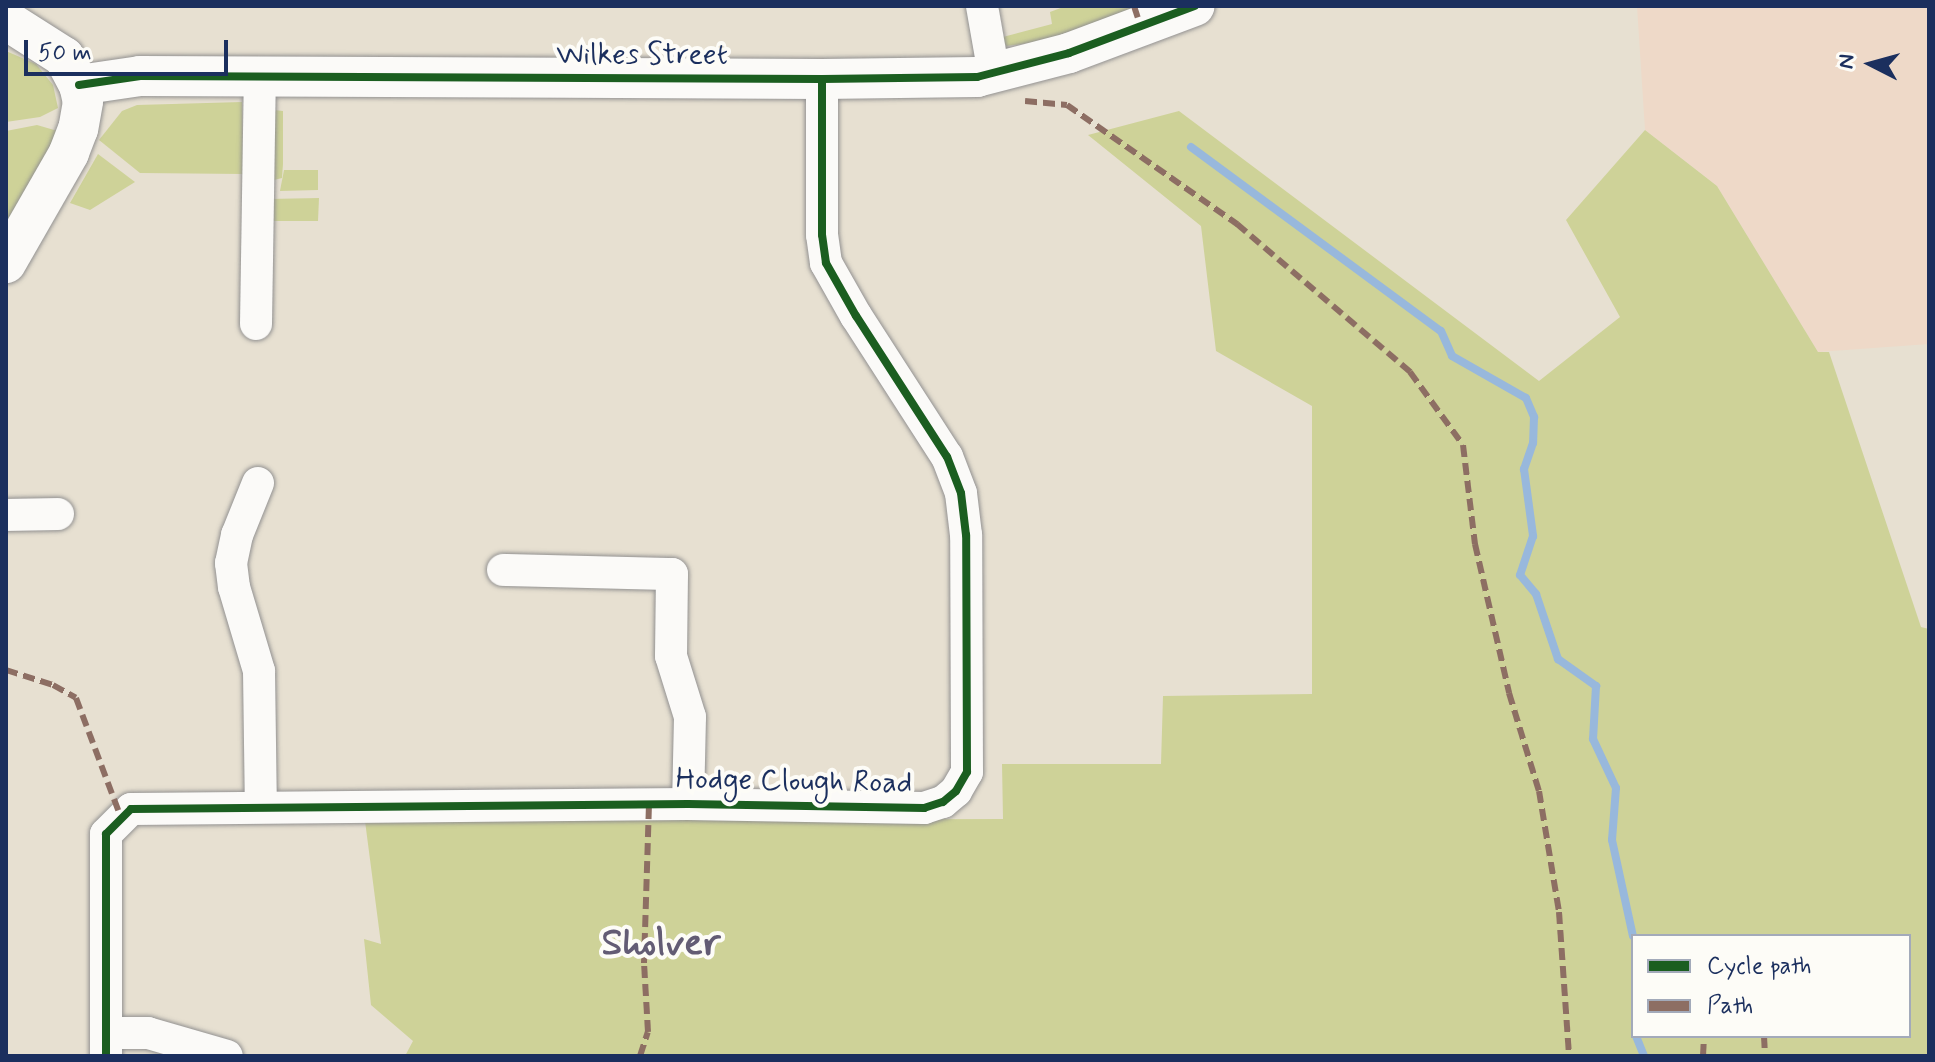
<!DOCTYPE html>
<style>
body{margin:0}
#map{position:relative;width:1935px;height:1062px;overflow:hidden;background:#e7e0d1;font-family:Mynerve,sans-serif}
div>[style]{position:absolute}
.built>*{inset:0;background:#eed9c8}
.green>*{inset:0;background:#ced298}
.stream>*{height:8px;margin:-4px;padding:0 4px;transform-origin:4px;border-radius:4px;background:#98b8dc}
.roads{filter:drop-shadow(0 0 2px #929191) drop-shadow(0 0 2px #929191)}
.minor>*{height:32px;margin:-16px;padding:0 16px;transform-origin:16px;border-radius:16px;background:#fbfaf8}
.tertiary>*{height:40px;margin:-20px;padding:0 20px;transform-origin:20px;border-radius:20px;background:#fbfaf8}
.quiet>*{height:6px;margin-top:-3px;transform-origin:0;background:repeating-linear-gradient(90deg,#8d6e63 0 12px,transparent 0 18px)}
.cycleway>*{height:8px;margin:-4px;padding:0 4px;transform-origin:4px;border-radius:4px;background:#1b5e20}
span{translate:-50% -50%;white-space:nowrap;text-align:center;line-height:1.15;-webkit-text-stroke:8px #fdfcf7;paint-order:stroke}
.street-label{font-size:30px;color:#1b2f5e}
.district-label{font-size:38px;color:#635c74;font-weight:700}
.frame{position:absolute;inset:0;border:8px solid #1b2f5e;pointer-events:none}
.legend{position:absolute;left:1631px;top:934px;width:280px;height:104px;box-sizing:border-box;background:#fdfcf7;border:2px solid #a3aaba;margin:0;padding:10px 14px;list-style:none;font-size:24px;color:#1b2f5e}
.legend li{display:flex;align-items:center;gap:16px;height:40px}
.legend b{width:40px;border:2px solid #a3aaba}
.north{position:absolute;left:1831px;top:24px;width:80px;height:80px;-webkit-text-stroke:6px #fdfcf7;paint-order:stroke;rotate:276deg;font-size:22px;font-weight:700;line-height:32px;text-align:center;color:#1b2f5e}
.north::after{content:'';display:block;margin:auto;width:28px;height:36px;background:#1b2f5e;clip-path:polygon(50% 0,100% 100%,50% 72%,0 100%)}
.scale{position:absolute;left:24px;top:40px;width:204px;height:36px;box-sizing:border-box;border:4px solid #1b2f5e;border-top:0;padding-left:10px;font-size:24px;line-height:28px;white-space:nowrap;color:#1b2f5e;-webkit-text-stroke:6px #fdfcf7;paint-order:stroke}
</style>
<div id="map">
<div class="built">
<div style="clip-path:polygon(1637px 6px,1929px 6px,1929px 344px,1818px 352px,1717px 186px,1645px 130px)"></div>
</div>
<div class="green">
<div style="clip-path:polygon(1066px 6px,1146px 6px,1061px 39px,1006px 46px,1003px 37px,1052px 24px,1050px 12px)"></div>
<div style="clip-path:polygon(6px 51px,36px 64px,53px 85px,58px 108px,40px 117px,6px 122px)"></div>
<div style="clip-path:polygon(242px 102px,243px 174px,140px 173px,99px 140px,122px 111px,137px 105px)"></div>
<div style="clip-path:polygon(274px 110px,283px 111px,283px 164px,282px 178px,274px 180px)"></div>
<div style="clip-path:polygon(evenodd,1179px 111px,1539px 381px,1620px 317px,1566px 220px,1645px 130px,1717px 186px,1818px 352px,1829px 352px,1921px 627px,1929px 629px,1929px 1056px,405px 1056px,413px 1041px,371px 1005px,364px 939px,381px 944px,365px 821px,1003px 819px,1002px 764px,1161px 764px,1163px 696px,1312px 694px,1312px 406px,1216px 351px,1201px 226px,1088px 135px,1179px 111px,1633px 936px,1909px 936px,1909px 1036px,1633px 1036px,1633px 936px)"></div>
<div style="clip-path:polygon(37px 125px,61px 132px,6px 232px,6px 131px)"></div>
<div style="clip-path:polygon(98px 154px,135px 182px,90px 210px,70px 203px)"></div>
<div style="clip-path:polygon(284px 170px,318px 170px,318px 190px,280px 191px)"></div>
<div style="clip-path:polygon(319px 198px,318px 221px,268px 221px,268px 199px)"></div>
</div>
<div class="stream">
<div style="left:1191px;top:147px;width:310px;rotate:36.4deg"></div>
<div style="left:1441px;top:331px;width:27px;rotate:66deg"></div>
<div style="left:1452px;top:356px;width:85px;rotate:29.6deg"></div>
<div style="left:1526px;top:398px;width:21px;rotate:67deg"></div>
<div style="left:1534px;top:417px;width:26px;rotate:92deg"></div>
<div style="left:1533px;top:443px;width:28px;rotate:109deg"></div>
<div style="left:1524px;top:469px;width:68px;rotate:82.3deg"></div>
<div style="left:1533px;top:536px;width:41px;rotate:108.4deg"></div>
<div style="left:1520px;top:575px;width:25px;rotate:50deg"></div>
<div style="left:1536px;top:594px;width:69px;rotate:71.3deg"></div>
<div style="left:1558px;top:659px;width:47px;rotate:35.4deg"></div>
<div style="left:1596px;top:686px;width:53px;rotate:93.2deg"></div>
<div style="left:1593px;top:739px;width:54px;rotate:64.9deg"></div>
<div style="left:1616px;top:788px;width:52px;rotate:94.4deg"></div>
<div style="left:1612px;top:840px;width:98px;rotate:77.7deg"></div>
<div style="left:1636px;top:1036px;width:22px;rotate:68deg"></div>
</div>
<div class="roads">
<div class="minor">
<div style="left:982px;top:6px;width:69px;rotate:80deg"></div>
<div style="left:256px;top:324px;width:247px;rotate:-89.1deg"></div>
<div style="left:258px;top:483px;width:56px;rotate:112deg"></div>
<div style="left:237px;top:535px;width:29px;rotate:102deg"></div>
<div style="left:231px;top:563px;width:24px;rotate:83deg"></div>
<div style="left:234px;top:587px;width:88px;rotate:73.4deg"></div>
<div style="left:259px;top:671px;width:135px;rotate:89.2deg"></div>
<div style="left:6px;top:515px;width:52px;rotate:-1.1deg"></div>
<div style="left:503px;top:570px;width:169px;rotate:1.4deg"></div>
<div style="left:672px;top:574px;width:82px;rotate:90.7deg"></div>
<div style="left:671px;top:656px;width:64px;rotate:72.7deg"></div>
<div style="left:690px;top:717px;width:87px;rotate:91.3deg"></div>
<div style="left:106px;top:1033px;width:42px"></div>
<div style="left:148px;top:1033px;width:82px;rotate:16.2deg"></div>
<div style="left:106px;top:1056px;width:222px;rotate:-90deg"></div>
<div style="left:106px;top:834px;width:35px;rotate:-45deg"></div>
<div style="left:131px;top:809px;width:557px;rotate:-0.51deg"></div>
<div style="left:688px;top:804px;width:236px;rotate:1deg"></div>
<div style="left:924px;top:808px;width:20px;rotate:-18deg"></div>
<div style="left:943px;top:802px;width:17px;rotate:-40deg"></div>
<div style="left:956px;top:791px;width:22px;rotate:-60deg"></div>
<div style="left:967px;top:772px;width:237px;rotate:-90.2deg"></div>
<div style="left:966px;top:535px;width:42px;rotate:-96.8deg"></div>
<div style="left:961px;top:493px;width:39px;rotate:-111deg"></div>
<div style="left:947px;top:457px;width:168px;rotate:-122.8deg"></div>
<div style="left:856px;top:316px;width:61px;rotate:-119.5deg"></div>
<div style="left:826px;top:263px;width:28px;rotate:-98deg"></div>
<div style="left:822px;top:235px;width:156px;rotate:-90deg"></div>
</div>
<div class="tertiary">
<div style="left:6px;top:20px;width:69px;rotate:32.5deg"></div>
<div style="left:64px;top:57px;width:32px;rotate:62deg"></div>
<div style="left:79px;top:85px;width:17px;rotate:77deg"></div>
<div style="left:83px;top:102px;width:27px;rotate:100deg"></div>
<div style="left:78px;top:129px;width:26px;rotate:111deg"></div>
<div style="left:69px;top:153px;width:127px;rotate:119.8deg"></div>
<div style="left:79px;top:85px;width:62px;rotate:-8.4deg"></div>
<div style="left:140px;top:76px;width:682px;rotate:0.25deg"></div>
<div style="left:822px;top:79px;width:155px;rotate:-0.7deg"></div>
<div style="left:977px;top:77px;width:95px;rotate:-14.6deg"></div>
<div style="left:1069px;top:53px;width:134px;rotate:-20.5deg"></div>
</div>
</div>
<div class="quiet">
<div style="left:1134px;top:6px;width:23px;rotate:72deg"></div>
<div style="left:1025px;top:101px;width:42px;rotate:5.4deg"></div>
<div style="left:1067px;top:105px;width:208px;rotate:35deg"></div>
<div style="left:1237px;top:224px;width:228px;rotate:40.5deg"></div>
<div style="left:1410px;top:372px;width:90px;rotate:54deg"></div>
<div style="left:1463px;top:445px;width:100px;rotate:83.1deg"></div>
<div style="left:1475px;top:544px;width:153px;rotate:77.1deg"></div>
<div style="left:1509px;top:693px;width:102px;rotate:73deg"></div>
<div style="left:1539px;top:791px;width:123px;rotate:80.6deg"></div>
<div style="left:1559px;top:912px;width:144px;rotate:86deg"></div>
<div style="left:6px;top:670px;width:49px;rotate:17.7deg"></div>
<div style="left:53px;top:685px;width:26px;rotate:29deg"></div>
<div style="left:76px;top:698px;width:128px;rotate:69.4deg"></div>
<div style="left:1764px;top:1036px;width:20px;rotate:87deg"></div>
<div style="left:640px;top:1056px;width:25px;rotate:-72deg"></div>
<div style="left:648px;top:1032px;width:69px;rotate:-93.3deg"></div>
<div style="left:644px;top:963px;width:159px;rotate:-88.2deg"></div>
<div style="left:1703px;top:1056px;width:20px;rotate:-87deg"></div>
</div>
<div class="cycleway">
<div style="left:79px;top:85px;width:62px;rotate:-8.4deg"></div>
<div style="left:140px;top:76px;width:682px;rotate:0.25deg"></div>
<div style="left:822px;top:79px;width:155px;rotate:-0.7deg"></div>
<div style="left:977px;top:77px;width:95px;rotate:-14.6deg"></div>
<div style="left:1069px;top:53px;width:134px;rotate:-20.5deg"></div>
<div style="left:106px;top:1056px;width:222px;rotate:-90deg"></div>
<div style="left:106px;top:834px;width:35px;rotate:-45deg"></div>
<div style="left:131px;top:809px;width:557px;rotate:-0.51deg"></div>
<div style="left:688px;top:804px;width:236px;rotate:1deg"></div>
<div style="left:924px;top:808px;width:20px;rotate:-18deg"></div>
<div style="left:943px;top:802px;width:17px;rotate:-40deg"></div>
<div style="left:956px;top:791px;width:22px;rotate:-60deg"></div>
<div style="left:967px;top:772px;width:237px;rotate:-90.2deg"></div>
<div style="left:966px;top:535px;width:42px;rotate:-96.8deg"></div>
<div style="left:961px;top:493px;width:39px;rotate:-111deg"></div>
<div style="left:947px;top:457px;width:168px;rotate:-122.8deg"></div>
<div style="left:856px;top:316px;width:61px;rotate:-119.5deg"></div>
<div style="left:826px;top:263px;width:28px;rotate:-98deg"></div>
<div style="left:822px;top:235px;width:156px;rotate:-90deg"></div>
</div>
<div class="street-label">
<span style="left:642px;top:55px">Wilkes Street</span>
<span style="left:794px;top:782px;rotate:1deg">Hodge Clough Road</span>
</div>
<div class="district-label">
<span style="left:661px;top:944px">Sholver</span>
</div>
<div class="frame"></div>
<ul class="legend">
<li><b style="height:10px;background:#1b5e20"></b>Cycle path</li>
<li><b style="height:10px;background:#8d6e63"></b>Path</li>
</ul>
<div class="north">N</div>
<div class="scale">50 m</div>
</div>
